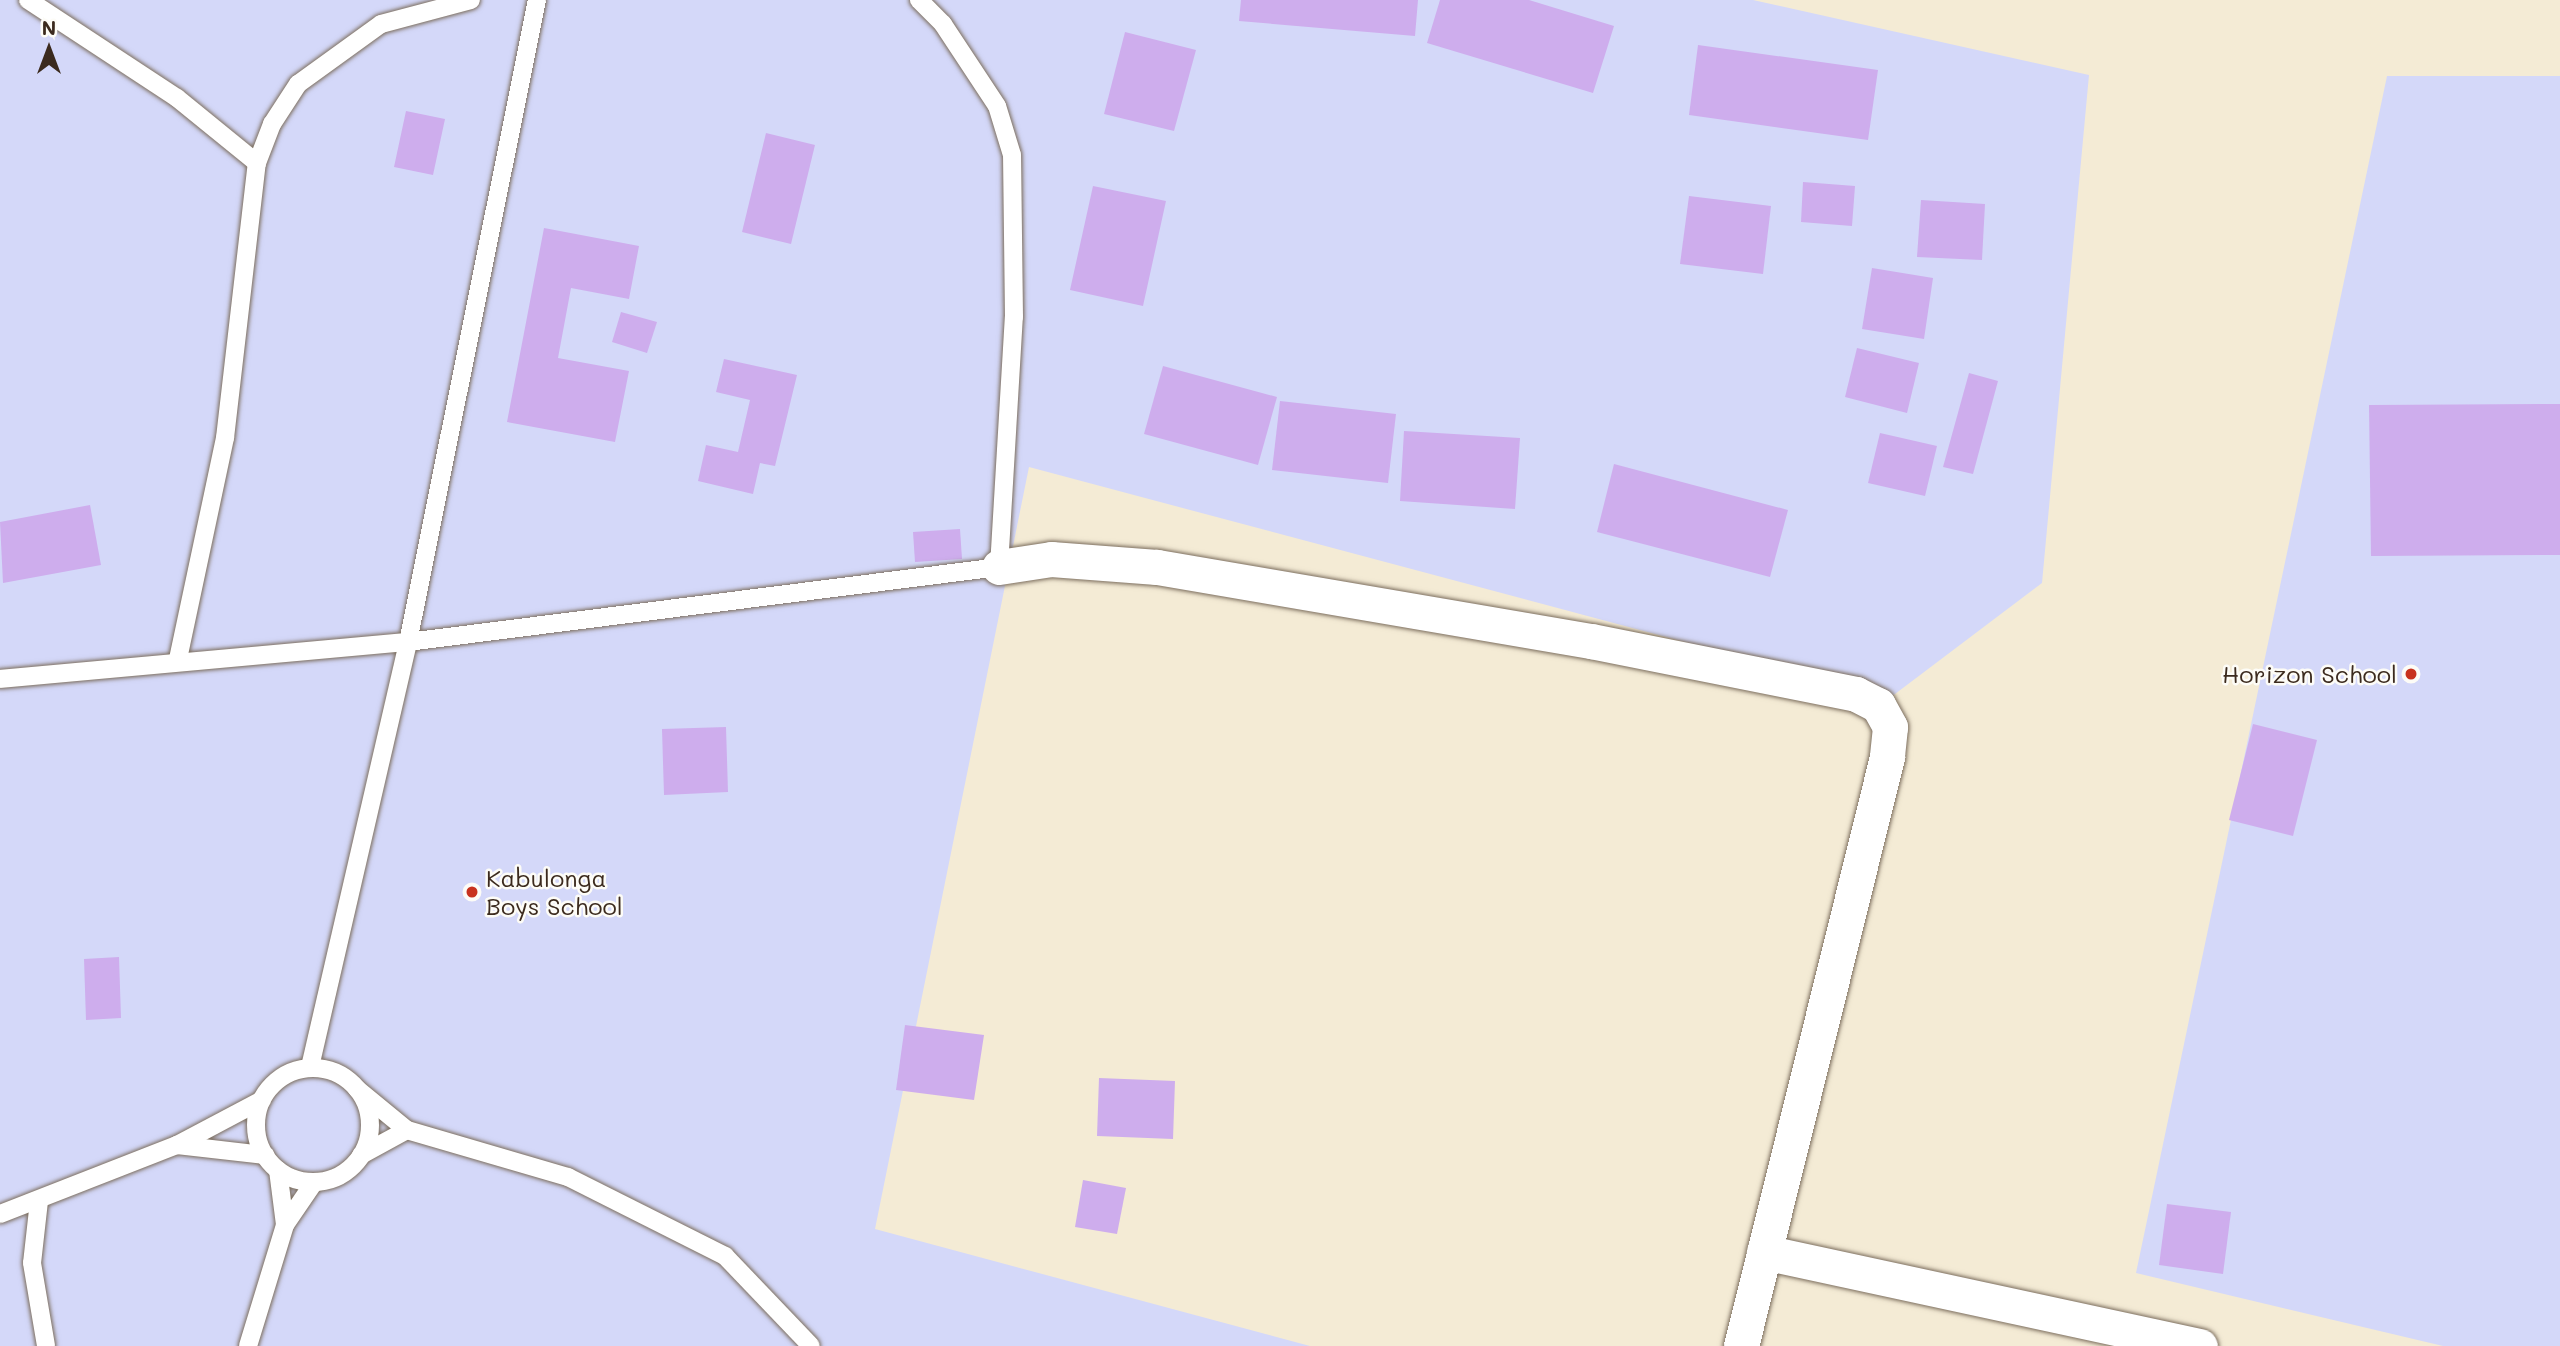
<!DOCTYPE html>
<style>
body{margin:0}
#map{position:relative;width:2560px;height:1346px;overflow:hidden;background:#f4ebd5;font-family:Mali,sans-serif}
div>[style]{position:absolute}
.built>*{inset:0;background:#d4d8f9}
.building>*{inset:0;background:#ceaded}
.roads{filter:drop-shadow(0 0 2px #7c6e5e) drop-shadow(0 0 2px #7c6e5e)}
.service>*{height:18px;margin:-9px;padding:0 9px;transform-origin:9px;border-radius:9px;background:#fff}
.service>.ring{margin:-9px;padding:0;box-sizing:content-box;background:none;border:18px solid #fff;border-radius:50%}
.minor>*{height:35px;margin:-17.5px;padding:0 17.5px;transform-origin:17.5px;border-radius:17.5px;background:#fff}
.dots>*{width:19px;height:19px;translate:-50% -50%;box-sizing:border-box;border:4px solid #fdfcf7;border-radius:50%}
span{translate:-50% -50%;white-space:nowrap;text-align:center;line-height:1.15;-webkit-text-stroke:5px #fdfcf7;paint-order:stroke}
.poi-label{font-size:24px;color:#3b2a1e}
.right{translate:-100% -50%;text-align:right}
.left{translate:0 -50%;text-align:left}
.north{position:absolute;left:14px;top:14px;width:70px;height:70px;-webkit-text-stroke:5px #fdfcf7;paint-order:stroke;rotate:0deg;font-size:19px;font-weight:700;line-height:28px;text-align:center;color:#3b2a1e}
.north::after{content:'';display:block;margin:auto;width:24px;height:32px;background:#3b2a1e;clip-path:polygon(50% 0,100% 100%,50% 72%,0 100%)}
</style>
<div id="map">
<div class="built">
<div style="clip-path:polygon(0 0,1753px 0,2089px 75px,2042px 583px,1891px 697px,1029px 467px,875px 1229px,1310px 1346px,0 1346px)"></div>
<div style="clip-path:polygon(2387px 76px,2560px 76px,2560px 1346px,2443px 1346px,2136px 1273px)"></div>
</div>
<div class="building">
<div style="clip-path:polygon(1241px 0,1418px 0,1415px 36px,1239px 21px)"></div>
<div style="clip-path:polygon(1440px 0,1529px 0,1614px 26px,1593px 93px,1427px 43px)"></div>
<div style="clip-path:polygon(1125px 32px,1196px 50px,1174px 131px,1104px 114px)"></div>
<div style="clip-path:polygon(1698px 45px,1878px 70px,1868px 140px,1689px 115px)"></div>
<div style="clip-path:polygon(406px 111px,445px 119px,433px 175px,394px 167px)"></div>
<div style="clip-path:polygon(766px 133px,815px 145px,791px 244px,742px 232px)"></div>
<div style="clip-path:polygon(1803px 182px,1855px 186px,1852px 226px,1801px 222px)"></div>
<div style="clip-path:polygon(1093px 186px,1166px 201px,1143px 306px,1070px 290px)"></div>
<div style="clip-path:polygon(1689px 196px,1771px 206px,1763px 274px,1680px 264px)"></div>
<div style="clip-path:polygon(1921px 200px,1985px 204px,1982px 260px,1917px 257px)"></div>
<div style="clip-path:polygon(544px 228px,639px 246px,629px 299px,571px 288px,558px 358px,629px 371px,615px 442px,507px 422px)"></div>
<div style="clip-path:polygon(1872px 268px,1933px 278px,1924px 339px,1862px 329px)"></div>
<div style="clip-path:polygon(621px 312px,657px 322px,647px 353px,612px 342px)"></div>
<div style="clip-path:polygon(1857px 348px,1919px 363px,1907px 413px,1845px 397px)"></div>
<div style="clip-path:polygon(724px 359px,797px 375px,775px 466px,760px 463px,753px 494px,698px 481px,706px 445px,738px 452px,750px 400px,716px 392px)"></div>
<div style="clip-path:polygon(1163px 366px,1277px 397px,1258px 465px,1144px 434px)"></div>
<div style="clip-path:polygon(1969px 373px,1998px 381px,1973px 474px,1943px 467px)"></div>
<div style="clip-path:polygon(1280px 401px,1396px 414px,1388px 483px,1272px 470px)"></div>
<div style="clip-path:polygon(2560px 404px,2560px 555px,2371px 556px,2369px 405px)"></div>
<div style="clip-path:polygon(1404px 431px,1520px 438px,1515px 509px,1400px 501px)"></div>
<div style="clip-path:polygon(1880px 433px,1937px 446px,1925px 496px,1868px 483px)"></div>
<div style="clip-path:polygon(1614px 464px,1788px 510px,1770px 577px,1597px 532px)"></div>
<div style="clip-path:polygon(90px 505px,101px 565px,3px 583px,0 522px)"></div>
<div style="clip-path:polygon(960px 529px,962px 559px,915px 562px,913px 532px)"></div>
<div style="clip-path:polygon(2253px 724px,2317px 740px,2293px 836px,2229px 820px)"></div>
<div style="clip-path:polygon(726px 727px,728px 792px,664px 795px,662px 729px)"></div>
<div style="clip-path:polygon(119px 957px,121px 1018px,86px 1020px,84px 959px)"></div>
<div style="clip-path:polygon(905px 1025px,984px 1035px,974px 1100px,896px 1090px)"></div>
<div style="clip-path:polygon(1099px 1078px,1175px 1081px,1173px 1139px,1097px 1136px)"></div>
<div style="clip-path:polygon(1083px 1180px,1126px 1188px,1117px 1234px,1075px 1227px)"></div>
<div style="clip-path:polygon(2167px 1204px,2231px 1212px,2223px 1274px,2159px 1265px)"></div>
</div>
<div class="roads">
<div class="service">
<div style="left:28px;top:0;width:178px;rotate:33.3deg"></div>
<div style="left:177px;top:98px;width:103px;rotate:39.1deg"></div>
<div style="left:178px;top:659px;width:226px;rotate:-78deg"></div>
<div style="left:225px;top:438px;width:277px;rotate:-83.4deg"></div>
<div style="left:257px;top:163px;width:42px;rotate:-69deg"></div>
<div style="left:272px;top:124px;width:48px;rotate:-57deg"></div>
<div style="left:298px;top:84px;width:102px;rotate:-35.9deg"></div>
<div style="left:381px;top:24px;width:93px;rotate:-14.9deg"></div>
<div style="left:0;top:679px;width:410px;rotate:-5.2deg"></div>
<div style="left:408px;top:642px;width:596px;rotate:-7.23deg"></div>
<div style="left:999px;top:567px;width:250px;rotate:-86.6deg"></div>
<div style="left:1014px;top:317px;width:162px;rotate:-90.7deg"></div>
<div style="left:1012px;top:155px;width:51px;rotate:-107deg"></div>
<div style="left:997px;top:106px;width:98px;rotate:-123.4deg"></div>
<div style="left:943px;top:24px;width:34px;rotate:-135deg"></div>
<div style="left:310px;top:1067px;width:436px;rotate:-77deg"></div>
<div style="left:408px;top:642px;width:655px;rotate:-78.64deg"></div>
<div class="ring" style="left:256px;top:1068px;width:96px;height:96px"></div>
<div style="left:357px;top:1089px;width:65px;rotate:39.4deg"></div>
<div style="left:407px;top:1130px;width:168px;rotate:16.3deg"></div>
<div style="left:568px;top:1177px;width:176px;rotate:26.7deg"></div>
<div style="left:725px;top:1256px;width:124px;rotate:46.3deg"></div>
<div style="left:177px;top:1145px;width:89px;rotate:6.5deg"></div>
<div style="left:361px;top:1155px;width:52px;rotate:-28.5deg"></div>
<div style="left:278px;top:1170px;width:55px;rotate:82.7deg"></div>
<div style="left:39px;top:1201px;width:62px;rotate:96.4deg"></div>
<div style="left:32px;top:1263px;width:84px;rotate:80.4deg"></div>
<div style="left:0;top:1214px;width:190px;rotate:-21.3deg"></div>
<div style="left:177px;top:1145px;width:96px;rotate:-27.9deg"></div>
<div style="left:248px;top:1346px;width:127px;rotate:-73deg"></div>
<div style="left:285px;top:1225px;width:50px;rotate:-55.7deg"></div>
</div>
<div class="minor">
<div style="left:999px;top:567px;width:53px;rotate:-8.7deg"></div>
<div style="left:1051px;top:559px;width:106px;rotate:4.3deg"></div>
<div style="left:1157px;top:567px;width:440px;rotate:9.7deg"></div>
<div style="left:1591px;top:641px;width:270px;rotate:11.3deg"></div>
<div style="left:1856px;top:694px;width:25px;rotate:27deg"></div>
<div style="left:1878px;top:705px;width:25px;rotate:61deg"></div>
<div style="left:1890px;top:727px;width:30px;rotate:96deg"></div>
<div style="left:1887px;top:757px;width:607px;rotate:103.92deg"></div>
<div style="left:1764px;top:1252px;width:446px;rotate:12.2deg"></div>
</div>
</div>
<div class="dots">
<div style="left:2411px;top:674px;background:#c8321e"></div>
<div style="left:472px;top:892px;background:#c8321e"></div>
</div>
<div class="poi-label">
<span class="right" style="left:2397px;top:674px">Horizon School</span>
<span class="left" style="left:486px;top:892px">Kabulonga<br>Boys School</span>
</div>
<div class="north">N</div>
</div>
